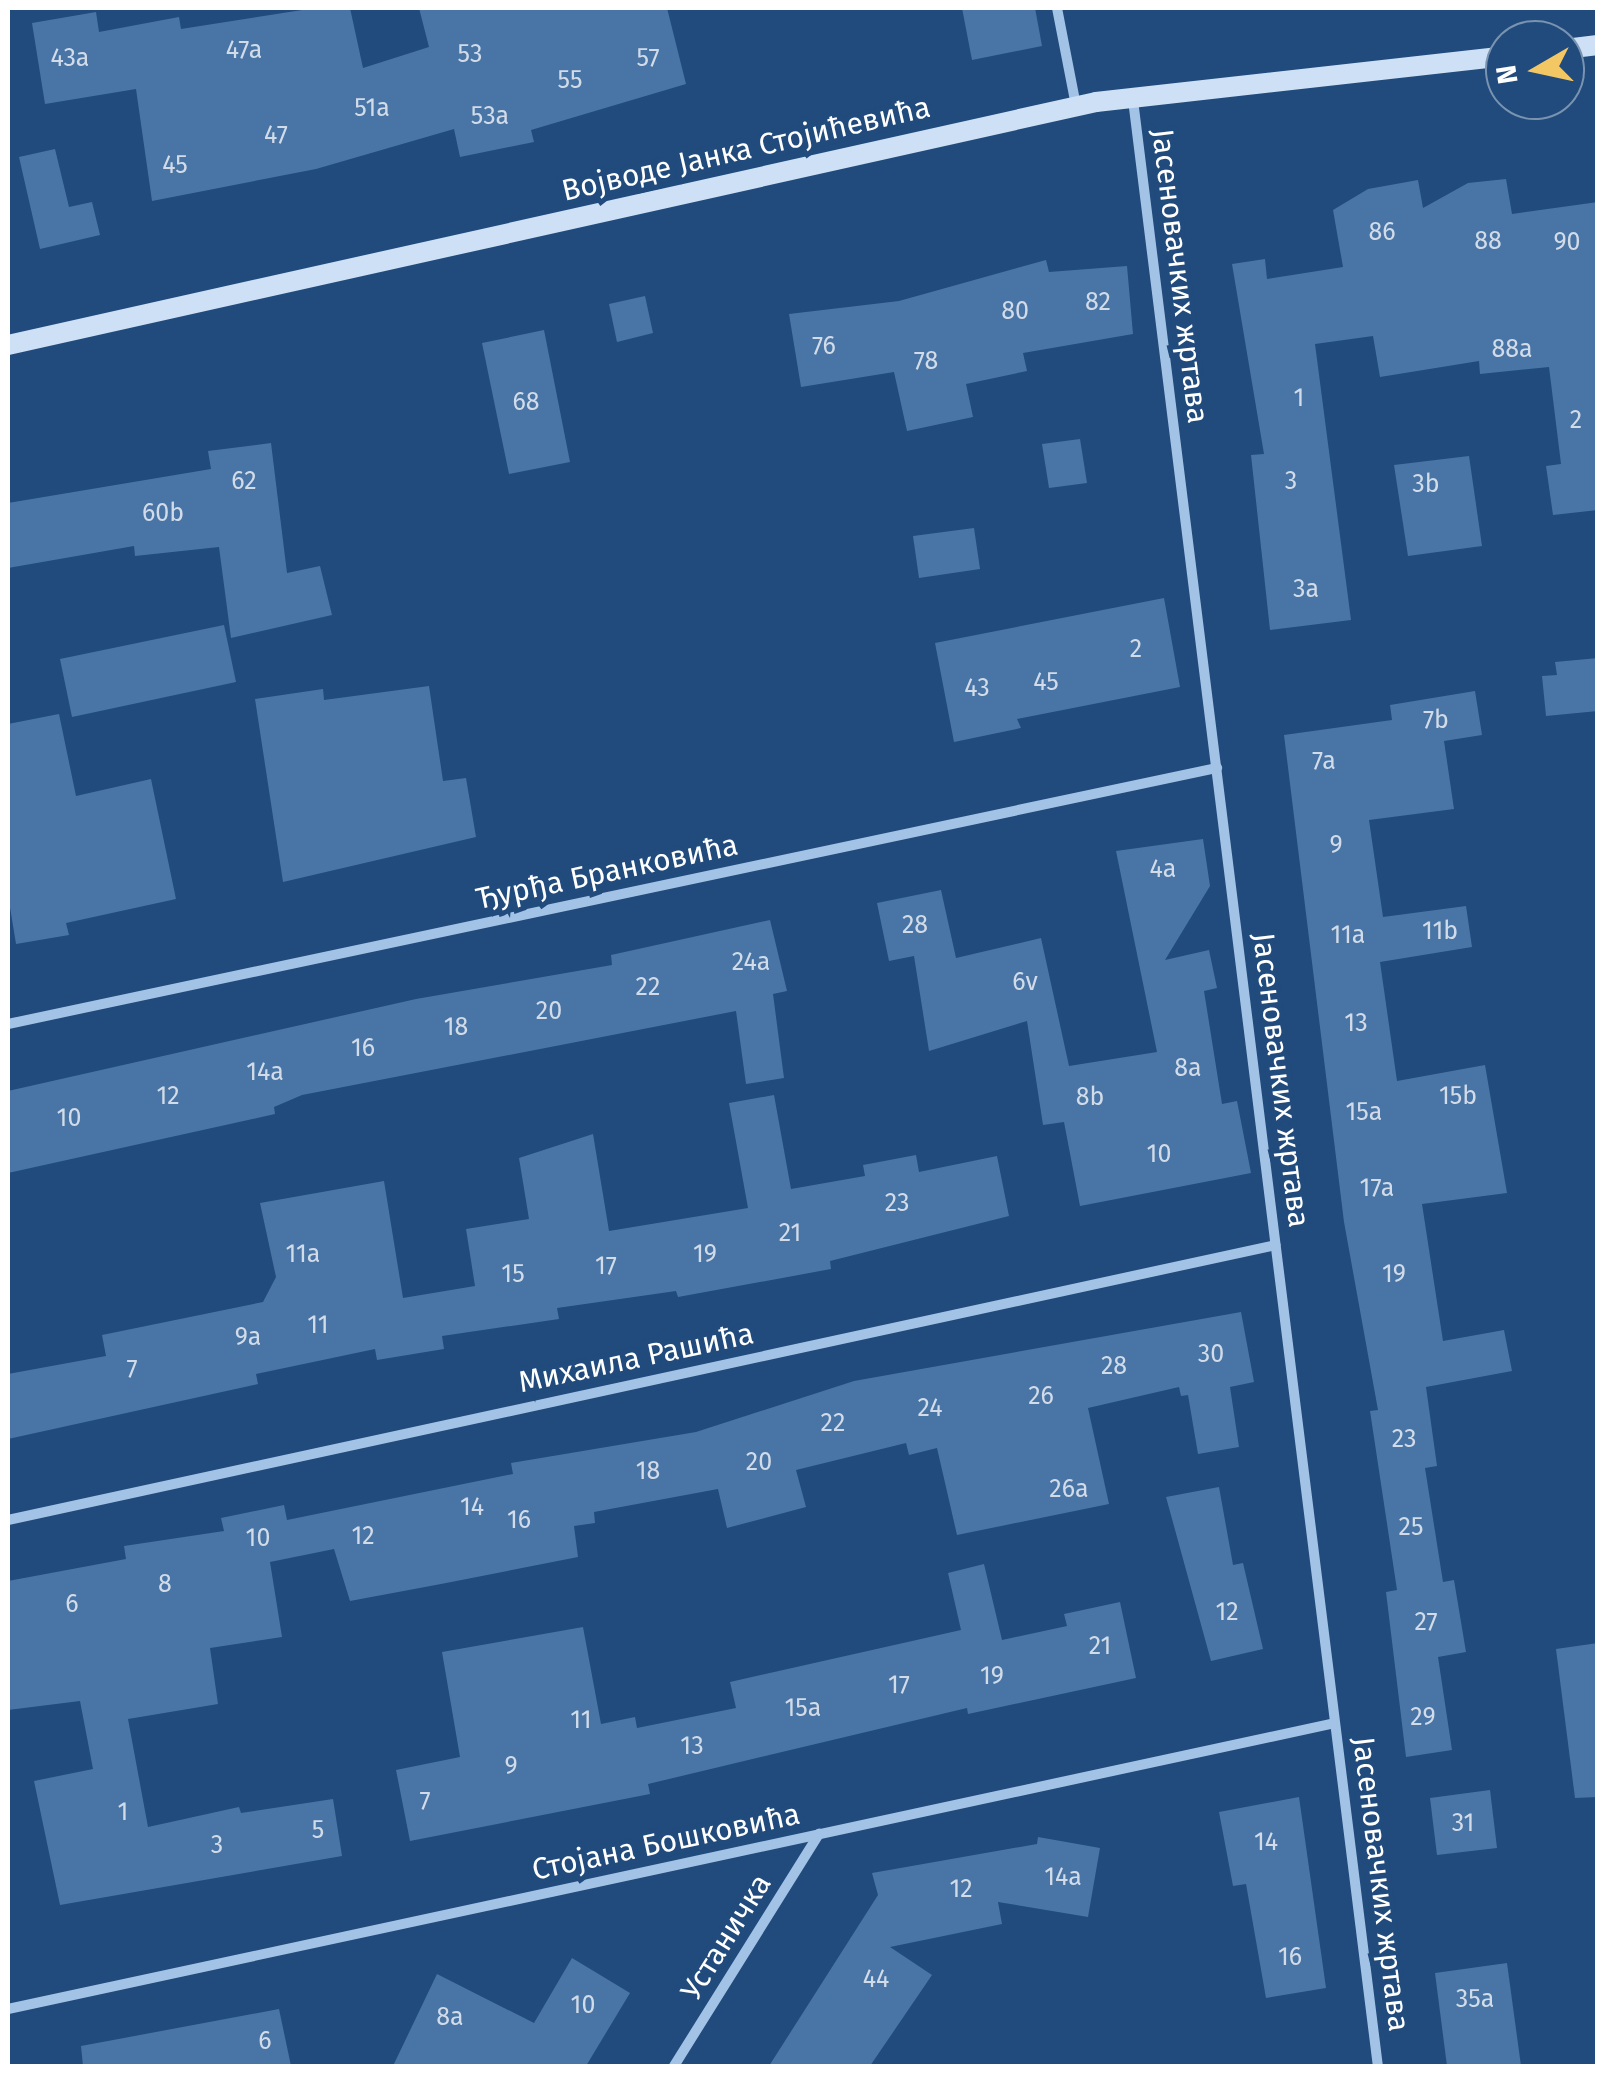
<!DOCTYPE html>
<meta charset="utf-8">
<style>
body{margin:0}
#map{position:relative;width:1605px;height:2074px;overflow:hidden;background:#204b7c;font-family:"Fira Sans",sans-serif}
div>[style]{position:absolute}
.building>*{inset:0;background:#4975a6}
.street>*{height:10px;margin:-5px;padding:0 5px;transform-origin:5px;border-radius:5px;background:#a3c3e6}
.secondary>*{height:20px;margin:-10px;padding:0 10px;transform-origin:10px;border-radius:10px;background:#cde0f5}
span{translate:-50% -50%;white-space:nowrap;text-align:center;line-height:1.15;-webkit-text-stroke:10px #204b7c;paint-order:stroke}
.number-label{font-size:25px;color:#d2dce9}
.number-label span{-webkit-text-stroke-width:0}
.street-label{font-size:30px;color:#fff}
.frame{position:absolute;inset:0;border:10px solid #fff;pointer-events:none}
.north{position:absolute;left:1485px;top:20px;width:100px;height:100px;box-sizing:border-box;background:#204b7c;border:2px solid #7993b0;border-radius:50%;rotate:261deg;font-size:28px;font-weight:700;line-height:40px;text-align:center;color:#fff}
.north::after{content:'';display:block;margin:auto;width:35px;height:45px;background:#f3c764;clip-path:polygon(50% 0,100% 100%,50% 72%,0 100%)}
</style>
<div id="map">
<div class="building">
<div style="clip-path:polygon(315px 8px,350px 8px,363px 68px,429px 47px,419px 8px,667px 8px,686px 84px,531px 130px,534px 142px,460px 157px,454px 129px,316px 169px,152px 201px,136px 89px,45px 104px,32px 23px,96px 12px,99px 32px,179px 17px,181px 29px)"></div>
<div style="clip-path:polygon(962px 8px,1035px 8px,1042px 46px,972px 60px)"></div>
<div style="clip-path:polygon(55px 149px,69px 207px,92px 202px,100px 235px,40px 249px,19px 157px)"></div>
<div style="clip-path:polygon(1506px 179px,1512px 214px,1598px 202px,1598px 510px,1553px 515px,1546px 466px,1561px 464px,1549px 367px,1480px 374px,1479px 361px,1380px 377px,1373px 336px,1315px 344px,1351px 620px,1270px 630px,1251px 455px,1264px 454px,1232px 264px,1265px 259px,1267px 279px,1343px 267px,1333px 210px,1368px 189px,1418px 180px,1423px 208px,1468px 183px)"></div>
<div style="clip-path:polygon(1046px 260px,1049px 272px,1127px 266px,1133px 334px,1023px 353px,1027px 371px,966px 384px,973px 417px,907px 431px,894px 372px,801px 387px,789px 314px,899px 301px)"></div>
<div style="clip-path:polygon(645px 296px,653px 333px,617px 342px,609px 304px)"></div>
<div style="clip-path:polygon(544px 330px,570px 462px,509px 474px,482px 343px)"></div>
<div style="clip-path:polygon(1080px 439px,1087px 483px,1049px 488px,1042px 444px)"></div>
<div style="clip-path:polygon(271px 443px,287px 573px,320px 566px,332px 615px,231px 638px,219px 547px,135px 556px,134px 546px,8px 568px,8px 503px,211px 469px,208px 451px)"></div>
<div style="clip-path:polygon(1469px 456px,1482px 546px,1408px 556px,1394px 465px)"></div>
<div style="clip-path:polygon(974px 528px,980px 569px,919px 578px,913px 536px)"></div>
<div style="clip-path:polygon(1164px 598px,1180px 687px,1017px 719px,1021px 728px,954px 742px,935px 643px)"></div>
<div style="clip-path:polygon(224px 625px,236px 682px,72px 717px,60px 659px)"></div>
<div style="clip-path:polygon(1598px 658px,1598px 711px,1546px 716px,1542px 676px,1557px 675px,1555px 662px)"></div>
<div style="clip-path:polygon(429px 686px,443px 781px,466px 778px,476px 837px,283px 882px,255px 699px,323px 689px,324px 700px)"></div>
<div style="clip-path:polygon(1475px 691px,1482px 735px,1444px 741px,1454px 809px,1369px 820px,1383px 917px,1466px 906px,1472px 947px,1380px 962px,1397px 1081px,1485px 1065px,1507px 1193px,1422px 1204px,1443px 1341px,1504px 1330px,1512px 1371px,1426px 1387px,1437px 1466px,1425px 1468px,1443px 1582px,1454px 1580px,1466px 1652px,1438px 1657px,1452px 1750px,1406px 1757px,1386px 1592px,1397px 1590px,1370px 1411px,1378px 1410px,1344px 1222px,1284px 735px,1392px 720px,1390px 705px)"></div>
<div style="clip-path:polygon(59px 714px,76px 796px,151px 779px,176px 899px,66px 923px,69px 935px,16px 944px,8px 895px,8px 724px)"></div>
<div style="clip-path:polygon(1203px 839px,1210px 886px,1165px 960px,1209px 950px,1217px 988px,1204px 991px,1222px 1104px,1237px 1101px,1251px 1173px,1080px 1206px,1064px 1122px,1043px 1125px,1027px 1021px,929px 1051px,914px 956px,889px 961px,877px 903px,941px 890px,956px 958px,1041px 938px,1069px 1066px,1157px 1052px,1116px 851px)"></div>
<div style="clip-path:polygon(770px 920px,787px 991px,773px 994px,784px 1078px,746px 1084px,736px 1011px,302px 1095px,274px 1107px,275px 1114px,8px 1173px,8px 1091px,416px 999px,612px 965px,611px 955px)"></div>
<div style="clip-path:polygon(774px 1095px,791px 1189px,865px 1176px,863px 1165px,916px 1155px,919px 1172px,997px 1156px,1009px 1216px,830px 1261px,831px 1269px,678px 1297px,676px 1291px,557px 1308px,559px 1319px,442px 1336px,444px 1349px,377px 1360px,375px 1349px,256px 1374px,258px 1384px,8px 1439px,8px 1374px,106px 1356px,102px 1335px,263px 1302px,276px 1277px,260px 1203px,384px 1181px,403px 1298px,475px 1286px,466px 1229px,529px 1219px,519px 1158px,593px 1134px,609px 1231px,748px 1208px,729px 1103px)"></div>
<div style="clip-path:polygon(1241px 1312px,1254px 1382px,1230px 1387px,1239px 1447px,1198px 1454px,1188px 1395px,1181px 1396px,1179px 1387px,1088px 1408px,1109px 1504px,957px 1535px,937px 1448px,909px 1455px,906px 1443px,796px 1470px,806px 1507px,727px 1528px,718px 1489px,594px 1512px,595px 1523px,574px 1526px,578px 1557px,441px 1584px,350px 1601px,334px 1549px,270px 1562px,282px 1637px,210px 1648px,218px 1704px,128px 1719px,148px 1827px,239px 1807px,241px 1813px,333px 1799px,342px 1856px,60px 1905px,34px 1781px,93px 1769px,80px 1701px,8px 1710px,8px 1581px,126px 1559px,124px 1546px,224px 1531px,221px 1518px,284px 1505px,287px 1520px,513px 1474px,511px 1463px,696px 1432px,854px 1381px)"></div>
<div style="clip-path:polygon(1219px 1487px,1233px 1565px,1243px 1563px,1263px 1649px,1211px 1661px,1166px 1497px)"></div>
<div style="clip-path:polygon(984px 1564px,1002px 1640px,1067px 1626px,1064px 1614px,1120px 1602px,1136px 1678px,968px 1714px,967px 1708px,648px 1784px,650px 1794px,410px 1841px,396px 1770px,460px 1757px,442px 1652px,583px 1627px,601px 1724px,635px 1717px,637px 1728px,736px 1708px,730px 1682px,961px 1630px,948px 1573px)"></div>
<div style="clip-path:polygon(1598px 1643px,1598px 1797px,1575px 1798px,1556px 1649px)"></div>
<div style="clip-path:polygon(1490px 1790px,1497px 1848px,1437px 1855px,1430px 1798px)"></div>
<div style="clip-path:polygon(1299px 1797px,1326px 1988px,1266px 1998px,1246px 1884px,1233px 1886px,1219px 1812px)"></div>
<div style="clip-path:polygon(1038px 1837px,1100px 1848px,1088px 1917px,998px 1902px,1002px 1924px,890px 1947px,932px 1975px,870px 2066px,769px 2066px,878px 1895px,872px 1873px,1037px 1844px)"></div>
<div style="clip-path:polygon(572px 1958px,630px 1993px,586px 2066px,393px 2066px,437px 1974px,534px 2023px)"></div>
<div style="clip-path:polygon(1507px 1963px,1521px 2066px,1447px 2066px,1435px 1973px)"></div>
<div style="clip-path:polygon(279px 2009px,291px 2066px,83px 2066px,81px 2046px)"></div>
</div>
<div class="street">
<div style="left:1057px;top:8px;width:100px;rotate:79deg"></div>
<div style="left:1133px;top:100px;width:1981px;rotate:82.9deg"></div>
<div style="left:8px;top:1024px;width:1236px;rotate:-11.96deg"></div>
<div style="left:8px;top:1520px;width:1297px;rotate:-12.24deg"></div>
<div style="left:8px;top:2009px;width:1357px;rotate:-12.16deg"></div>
<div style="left:674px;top:2066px;width:274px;rotate:-58deg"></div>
</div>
<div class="secondary">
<div style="left:1565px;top:49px;width:33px;rotate:-7deg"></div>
<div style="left:8px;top:345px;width:1115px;rotate:-12.59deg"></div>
<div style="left:1096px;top:102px;width:412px;rotate:-6.4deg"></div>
</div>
<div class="number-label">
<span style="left:244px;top:50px">47a</span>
<span style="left:470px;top:54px">53</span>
<span style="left:70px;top:58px">43a</span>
<span style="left:648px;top:58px">57</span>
<span style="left:570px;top:80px">55</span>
<span style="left:372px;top:108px">51a</span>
<span style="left:490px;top:116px">53a</span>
<span style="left:276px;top:135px">47</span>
<span style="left:175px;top:165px">45</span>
<span style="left:1382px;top:232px">86</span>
<span style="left:1488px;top:241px">88</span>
<span style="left:1567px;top:242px">90</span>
<span style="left:1098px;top:302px">82</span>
<span style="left:1015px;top:311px">80</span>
<span style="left:824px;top:346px">76</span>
<span style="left:1512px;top:349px">88a</span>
<span style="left:926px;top:361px">78</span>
<span style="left:1299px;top:398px">1</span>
<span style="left:526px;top:402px">68</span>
<span style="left:1576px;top:420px">2</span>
<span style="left:244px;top:481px">62</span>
<span style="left:1291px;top:481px">3</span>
<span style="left:1426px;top:484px">3b</span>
<span style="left:163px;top:513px">60b</span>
<span style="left:1306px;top:589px">3a</span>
<span style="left:1136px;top:649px">2</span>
<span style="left:1046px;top:682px">45</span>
<span style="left:977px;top:688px">43</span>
<span style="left:1436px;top:720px">7b</span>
<span style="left:1324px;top:761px">7a</span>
<span style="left:1336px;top:845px">9</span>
<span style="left:1163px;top:869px">4a</span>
<span style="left:915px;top:925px">28</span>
<span style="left:1440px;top:931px">11b</span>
<span style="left:1348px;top:935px">11a</span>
<span style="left:751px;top:962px">24a</span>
<span style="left:1025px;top:982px">6v</span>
<span style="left:648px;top:987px">22</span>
<span style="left:549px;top:1011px">20</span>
<span style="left:1356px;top:1023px">13</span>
<span style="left:456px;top:1027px">18</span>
<span style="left:363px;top:1048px">16</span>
<span style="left:1188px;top:1068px">8a</span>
<span style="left:265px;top:1072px">14a</span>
<span style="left:168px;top:1096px">12</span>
<span style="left:1458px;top:1096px">15b</span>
<span style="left:1090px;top:1097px">8b</span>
<span style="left:1364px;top:1112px">15a</span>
<span style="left:69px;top:1118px">10</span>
<span style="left:1159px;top:1154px">10</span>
<span style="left:1377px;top:1188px">17a</span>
<span style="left:897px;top:1203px">23</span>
<span style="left:790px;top:1233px">21</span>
<span style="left:303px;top:1254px">11a</span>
<span style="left:705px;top:1254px">19</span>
<span style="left:606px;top:1266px">17</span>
<span style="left:513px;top:1274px">15</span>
<span style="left:1394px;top:1274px">19</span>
<span style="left:318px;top:1325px">11</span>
<span style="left:248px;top:1337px">9a</span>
<span style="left:1211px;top:1354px">30</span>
<span style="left:1114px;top:1366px">28</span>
<span style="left:132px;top:1369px">7</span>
<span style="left:1041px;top:1396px">26</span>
<span style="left:930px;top:1408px">24</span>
<span style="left:833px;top:1423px">22</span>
<span style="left:1404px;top:1439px">23</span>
<span style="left:759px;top:1462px">20</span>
<span style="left:648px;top:1471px">18</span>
<span style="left:1069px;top:1489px">26a</span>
<span style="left:472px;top:1507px">14</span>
<span style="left:519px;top:1520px">16</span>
<span style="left:1411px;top:1527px">25</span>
<span style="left:363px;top:1536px">12</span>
<span style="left:258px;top:1538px">10</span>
<span style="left:165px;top:1584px">8</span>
<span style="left:72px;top:1604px">6</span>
<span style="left:1227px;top:1612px">12</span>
<span style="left:1426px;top:1622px">27</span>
<span style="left:1100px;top:1646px">21</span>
<span style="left:992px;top:1676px">19</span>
<span style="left:899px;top:1685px">17</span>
<span style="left:803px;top:1708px">15a</span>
<span style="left:1423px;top:1717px">29</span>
<span style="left:581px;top:1720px">11</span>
<span style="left:692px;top:1746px">13</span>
<span style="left:511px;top:1766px">9</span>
<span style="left:425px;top:1801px">7</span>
<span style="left:123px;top:1812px">1</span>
<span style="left:1463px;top:1823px">31</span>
<span style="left:318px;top:1830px">5</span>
<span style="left:1266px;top:1842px">14</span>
<span style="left:217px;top:1845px">3</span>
<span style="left:1063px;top:1877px">14a</span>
<span style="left:961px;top:1889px">12</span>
<span style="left:1290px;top:1957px">16</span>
<span style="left:876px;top:1979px">44</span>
<span style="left:1475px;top:1999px">35a</span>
<span style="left:583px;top:2005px">10</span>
<span style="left:450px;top:2017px">8a</span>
<span style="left:265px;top:2041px">6</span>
</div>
<div class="street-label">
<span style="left:746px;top:149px;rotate:-13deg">Војводе Јанка Стојићевића</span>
<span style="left:1180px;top:276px;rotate:83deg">Јасеновачких жртава</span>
<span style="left:607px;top:872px;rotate:-12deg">Ђурђа Бранковића</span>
<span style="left:1281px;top:1080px;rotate:83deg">Јасеновачких жртава</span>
<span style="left:636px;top:1358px;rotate:-12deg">Михаила Рашића</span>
<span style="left:666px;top:1842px;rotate:-12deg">Стојана Бошковића</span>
<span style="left:1381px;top:1884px;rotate:83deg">Јасеновачких жртава</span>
<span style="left:726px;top:1937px;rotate:-58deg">Устаничка</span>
</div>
<div class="frame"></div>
<div class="north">N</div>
</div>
